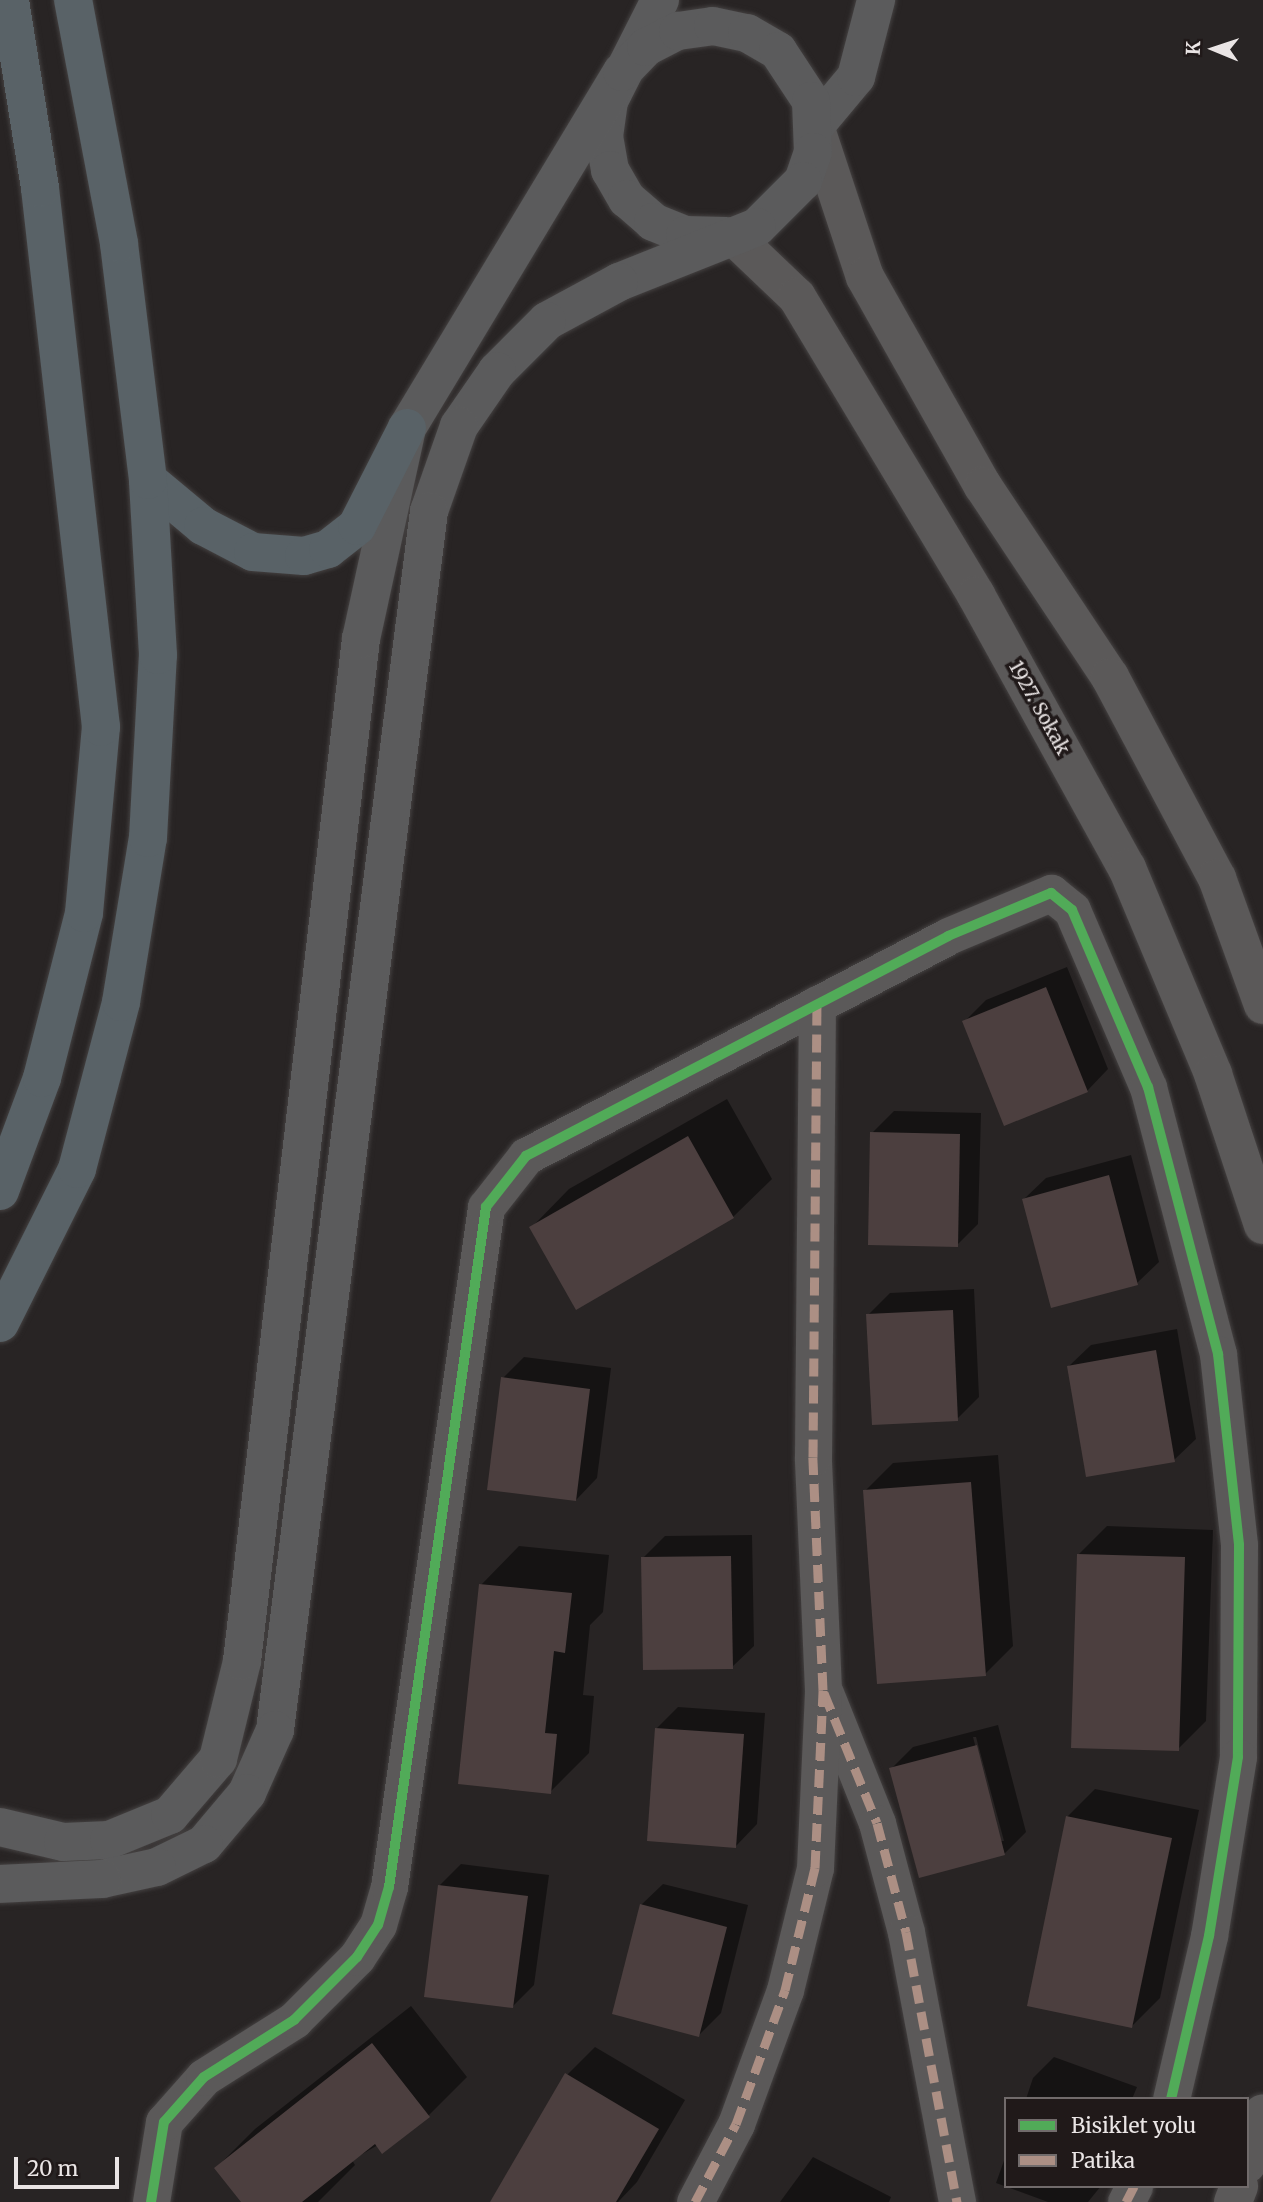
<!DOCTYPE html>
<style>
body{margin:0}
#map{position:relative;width:1263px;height:2202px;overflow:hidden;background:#282424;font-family:Merriweather,serif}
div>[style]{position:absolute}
.shadow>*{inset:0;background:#0007}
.building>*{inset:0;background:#4c3f3f}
.roads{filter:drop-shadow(0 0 2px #444141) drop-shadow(0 0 2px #444141)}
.minor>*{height:37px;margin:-18.5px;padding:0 18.5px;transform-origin:18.5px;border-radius:18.5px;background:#5b5959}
.tertiary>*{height:38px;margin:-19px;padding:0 19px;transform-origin:19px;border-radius:19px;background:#5b5959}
.secondary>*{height:38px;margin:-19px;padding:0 19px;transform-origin:19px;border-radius:19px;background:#5b5b5c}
.motorway>*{height:38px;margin:-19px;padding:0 19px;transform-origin:19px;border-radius:19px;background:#596267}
.quiet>*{height:9px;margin-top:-4.5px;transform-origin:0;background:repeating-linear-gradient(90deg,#ac8f84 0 18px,transparent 0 27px)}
.cycleway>*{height:10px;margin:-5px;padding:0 5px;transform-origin:5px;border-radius:5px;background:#51ab58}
span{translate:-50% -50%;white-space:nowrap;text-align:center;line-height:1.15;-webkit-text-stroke:7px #201919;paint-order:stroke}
.street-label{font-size:19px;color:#eae5e5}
.legend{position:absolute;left:1004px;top:2097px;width:245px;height:91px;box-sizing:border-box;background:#201919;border:2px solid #716b6b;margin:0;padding:9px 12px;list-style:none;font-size:21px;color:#eae5e5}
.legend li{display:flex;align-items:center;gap:14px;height:35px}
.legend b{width:35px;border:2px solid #716b6b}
.north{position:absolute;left:1179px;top:14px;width:70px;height:70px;-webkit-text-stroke:5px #201919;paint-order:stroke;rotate:272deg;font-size:19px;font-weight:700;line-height:28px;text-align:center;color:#eae5e5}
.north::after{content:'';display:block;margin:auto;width:24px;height:32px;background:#eae5e5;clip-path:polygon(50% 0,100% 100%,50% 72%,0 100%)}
.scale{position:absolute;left:14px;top:2157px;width:105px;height:32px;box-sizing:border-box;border:4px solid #eae5e5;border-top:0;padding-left:9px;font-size:21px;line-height:24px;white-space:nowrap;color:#eae5e5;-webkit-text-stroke:5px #201919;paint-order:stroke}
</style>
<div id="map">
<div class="shadow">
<div style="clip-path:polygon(1067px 967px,1108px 1069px,1087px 1091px,964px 1022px,986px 1000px)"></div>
<div style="clip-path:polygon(727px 1099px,772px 1179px,733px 1217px,531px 1228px,569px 1189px)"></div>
<div style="clip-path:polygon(894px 1111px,981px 1113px,978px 1224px,957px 1245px,872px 1133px)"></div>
<div style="clip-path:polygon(1131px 1155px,1159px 1262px,1137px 1283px,1024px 1199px,1046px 1178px)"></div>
<div style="clip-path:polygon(974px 1289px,979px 1397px,957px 1419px,868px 1315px,890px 1293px)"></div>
<div style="clip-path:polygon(1177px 1329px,1196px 1439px,1174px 1460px,1069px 1366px,1091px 1345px)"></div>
<div style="clip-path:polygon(524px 1357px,611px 1368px,597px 1478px,576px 1500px,503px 1378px)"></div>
<div style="clip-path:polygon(998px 1455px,1013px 1646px,985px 1674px,865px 1491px,893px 1463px)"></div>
<div style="clip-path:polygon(1107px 1526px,1213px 1530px,1206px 1721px,1178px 1749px,1079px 1554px)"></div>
<div style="clip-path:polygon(752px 1535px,754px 1646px,732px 1667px,643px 1558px,665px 1536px)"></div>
<div style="clip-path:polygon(519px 1546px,609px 1555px,603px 1612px,590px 1625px,583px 1695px,594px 1696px,589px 1753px,550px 1792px,481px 1585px)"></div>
<div style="clip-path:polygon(678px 1707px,765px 1713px,757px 1824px,736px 1846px,656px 1729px)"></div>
<div style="clip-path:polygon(evenodd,998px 1725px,1026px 1832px,1005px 1853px,920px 1876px,891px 1769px,913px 1747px,998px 1725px,973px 1737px,976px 1737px,1004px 1841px,1000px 1841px,973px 1737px)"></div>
<div style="clip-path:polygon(1095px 1789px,1199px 1810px,1160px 1998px,1132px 2026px,1067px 1817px)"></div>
<div style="clip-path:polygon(461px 1864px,549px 1875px,534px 1985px,513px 2006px,440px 1885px)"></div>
<div style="clip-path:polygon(663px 1884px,748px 1905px,721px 2013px,699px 2035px,641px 1905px)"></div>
<div style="clip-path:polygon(411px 2006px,467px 2077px,428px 2116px,352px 2160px,355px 2165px,318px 2202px,243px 2202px,216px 2168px,255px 2129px)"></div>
<div style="clip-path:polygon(595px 2047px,685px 2100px,637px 2182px,618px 2202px,492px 2202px,567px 2075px)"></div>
<div style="clip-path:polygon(1054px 2057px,1137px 2087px,1132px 2099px,1026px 2099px,1033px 2078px)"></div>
<div style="clip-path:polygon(1006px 2155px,1006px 2186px,1101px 2186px,1088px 2202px,1048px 2202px,996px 2183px)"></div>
<div style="clip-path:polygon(813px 2157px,891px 2197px,889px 2202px,780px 2202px)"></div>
</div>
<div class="building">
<div style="clip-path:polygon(1046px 987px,1088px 1092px,1004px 1126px,962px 1021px)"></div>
<div style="clip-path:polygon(870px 1132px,960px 1134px,958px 1247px,868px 1245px)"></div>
<div style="clip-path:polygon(688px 1136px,734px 1218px,576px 1310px,529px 1227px)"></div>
<div style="clip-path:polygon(1109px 1175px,1138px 1285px,1051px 1308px,1022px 1199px)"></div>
<div style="clip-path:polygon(953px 1310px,958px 1421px,872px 1425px,866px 1314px)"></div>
<div style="clip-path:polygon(1156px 1350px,1175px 1462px,1086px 1477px,1067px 1366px)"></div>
<div style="clip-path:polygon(501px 1377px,590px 1389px,576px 1501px,487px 1490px)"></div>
<div style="clip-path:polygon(971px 1482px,986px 1676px,877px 1684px,863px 1490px)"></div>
<div style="clip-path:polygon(1077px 1554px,1185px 1557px,1179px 1751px,1071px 1748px)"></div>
<div style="clip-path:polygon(731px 1556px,733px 1669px,643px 1670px,641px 1557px)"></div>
<div style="clip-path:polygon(479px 1584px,572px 1593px,565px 1653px,554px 1651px,545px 1733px,557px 1734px,551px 1794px,458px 1784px)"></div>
<div style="clip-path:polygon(655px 1728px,744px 1734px,736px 1848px,647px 1841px)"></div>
<div style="clip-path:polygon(977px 1745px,1005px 1855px,919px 1878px,889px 1768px)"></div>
<div style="clip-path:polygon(1066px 1816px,1172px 1838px,1132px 2028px,1027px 2006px)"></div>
<div style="clip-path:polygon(438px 1885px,528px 1896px,513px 2008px,424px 1997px)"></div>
<div style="clip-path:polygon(640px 1904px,727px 1927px,699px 2037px,612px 2014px)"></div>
<div style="clip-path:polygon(372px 2043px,430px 2117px,382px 2154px,375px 2144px,302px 2202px,241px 2202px,214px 2168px)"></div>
<div style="clip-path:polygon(565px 2073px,659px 2129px,616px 2202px,490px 2202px)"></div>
</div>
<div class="roads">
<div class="minor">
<div style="left:825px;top:1693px;width:140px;rotate:68.2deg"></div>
<div style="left:877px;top:1823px;width:113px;rotate:75.1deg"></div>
<div style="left:906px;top:1932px;width:275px;rotate:79.3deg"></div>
<div style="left:151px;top:2202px;width:81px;rotate:-80.8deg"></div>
<div style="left:164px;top:2122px;width:60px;rotate:-48.4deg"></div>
<div style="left:204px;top:2077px;width:107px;rotate:-32.3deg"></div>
<div style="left:294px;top:2020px;width:89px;rotate:-45deg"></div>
<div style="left:357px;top:1957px;width:38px;rotate:-57deg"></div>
<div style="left:378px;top:1925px;width:40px;rotate:-74deg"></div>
<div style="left:389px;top:1887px;width:687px;rotate:-81.88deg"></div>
<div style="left:486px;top:1207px;width:65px;rotate:-51.9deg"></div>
<div style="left:526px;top:1156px;width:476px;rotate:-27.5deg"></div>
<div style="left:948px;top:936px;width:112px;rotate:-22.7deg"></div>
<div style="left:1051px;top:893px;width:27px;rotate:39deg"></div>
<div style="left:1072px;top:910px;width:193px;rotate:66.8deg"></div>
<div style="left:1148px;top:1087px;width:276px;rotate:75.3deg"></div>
<div style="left:1218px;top:1354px;width:192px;rotate:83.7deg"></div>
<div style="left:1239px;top:1545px;width:212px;rotate:90.3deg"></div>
<div style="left:1238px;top:1757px;width:181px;rotate:99.2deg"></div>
<div style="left:1209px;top:1936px;width:167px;rotate:103.1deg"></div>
<div style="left:695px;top:2202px;width:88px;rotate:-62.3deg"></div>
<div style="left:736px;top:2124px;width:143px;rotate:-69.9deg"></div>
<div style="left:785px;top:1990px;width:126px;rotate:-76.2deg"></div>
<div style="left:815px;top:1868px;width:178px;rotate:-87.4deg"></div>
<div style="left:823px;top:1690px;width:233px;rotate:-92.5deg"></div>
<div style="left:813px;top:1457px;width:453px;rotate:-89.5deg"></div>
<div style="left:1126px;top:2202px;width:18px;rotate:-63deg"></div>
</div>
<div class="tertiary">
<div style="left:815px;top:126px;width:159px;rotate:71.7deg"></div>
<div style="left:865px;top:277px;width:240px;rotate:60.6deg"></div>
<div style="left:983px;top:486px;width:229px;rotate:56.4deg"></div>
<div style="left:1110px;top:677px;width:228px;rotate:62deg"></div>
<div style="left:1217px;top:878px;width:135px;rotate:70.1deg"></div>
<div style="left:733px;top:236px;width:88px;rotate:43.6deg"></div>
<div style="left:797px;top:297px;width:348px;rotate:59deg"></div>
<div style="left:976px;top:595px;width:312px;rotate:61.1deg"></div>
<div style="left:1127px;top:868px;width:223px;rotate:67.3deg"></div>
<div style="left:1213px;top:1074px;width:159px;rotate:71.7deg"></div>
<div style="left:1247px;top:2164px;width:53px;rotate:-72.6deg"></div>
<div style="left:1233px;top:2202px;width:17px;rotate:-69deg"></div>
</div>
<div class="secondary">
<div style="left:660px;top:0;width:113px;rotate:116.8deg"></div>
<div style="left:609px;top:101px;width:35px;rotate:98deg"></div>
<div style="left:604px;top:136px;width:35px;rotate:80deg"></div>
<div style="left:610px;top:170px;width:34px;rotate:60deg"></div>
<div style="left:627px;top:199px;width:35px;rotate:41deg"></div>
<div style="left:653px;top:222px;width:35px;rotate:22deg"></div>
<div style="left:685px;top:235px;width:41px;rotate:1.4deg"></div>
<div style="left:815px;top:126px;width:64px;rotate:-50.1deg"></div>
<div style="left:856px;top:77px;width:80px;rotate:-75.4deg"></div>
<div style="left:0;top:1827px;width:65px;rotate:13.4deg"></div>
<div style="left:63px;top:1842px;width:46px;rotate:-2.5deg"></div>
<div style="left:109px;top:1840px;width:66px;rotate:-22.3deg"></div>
<div style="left:170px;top:1815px;width:74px;rotate:-49.4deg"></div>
<div style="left:218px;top:1759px;width:101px;rotate:-76.2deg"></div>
<div style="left:242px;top:1661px;width:1029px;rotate:-83.36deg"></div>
<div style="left:361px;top:639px;width:216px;rotate:-77.7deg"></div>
<div style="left:407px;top:428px;width:416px;rotate:-58.9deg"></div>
<div style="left:622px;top:72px;width:35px;rotate:-46deg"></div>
<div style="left:646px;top:47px;width:36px;rotate:-27deg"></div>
<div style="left:678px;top:31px;width:35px;rotate:-8deg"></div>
<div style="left:713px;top:26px;width:35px;rotate:12deg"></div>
<div style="left:747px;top:33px;width:36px;rotate:30deg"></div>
<div style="left:778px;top:51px;width:60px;rotate:56.6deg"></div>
<div style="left:811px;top:101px;width:51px;rotate:87.8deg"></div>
<div style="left:813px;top:152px;width:31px;rotate:109deg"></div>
<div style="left:803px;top:181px;width:65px;rotate:135deg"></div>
<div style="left:757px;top:227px;width:149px;rotate:158.3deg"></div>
<div style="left:619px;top:282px;width:82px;rotate:151.6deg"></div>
<div style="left:547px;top:321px;width:71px;rotate:135deg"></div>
<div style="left:497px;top:371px;width:67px;rotate:124.6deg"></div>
<div style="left:459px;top:426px;width:90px;rotate:109.4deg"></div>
<div style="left:429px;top:511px;width:1229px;rotate:97.2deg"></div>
<div style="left:275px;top:1730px;width:69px;rotate:114deg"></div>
<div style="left:247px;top:1793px;width:67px;rotate:130.1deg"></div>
<div style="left:204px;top:1844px;width:52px;rotate:153.9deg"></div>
<div style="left:157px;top:1867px;width:56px;rotate:167.7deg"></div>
<div style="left:102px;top:1879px;width:102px;rotate:177.2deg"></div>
</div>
<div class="motorway">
<div style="left:148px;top:480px;width:72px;rotate:39.9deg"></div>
<div style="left:203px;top:526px;width:56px;rotate:27.5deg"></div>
<div style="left:253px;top:552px;width:51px;rotate:4.5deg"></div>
<div style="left:304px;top:556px;width:25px;rotate:-16deg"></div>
<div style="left:328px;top:549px;width:37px;rotate:-38deg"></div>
<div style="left:357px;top:526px;width:110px;rotate:-63deg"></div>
<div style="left:0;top:1191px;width:121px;rotate:-69.6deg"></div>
<div style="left:42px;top:1078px;width:170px;rotate:-75.7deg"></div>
<div style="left:84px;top:913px;width:187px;rotate:-84.8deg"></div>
<div style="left:101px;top:727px;width:542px;rotate:-96.46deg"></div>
<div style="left:40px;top:188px;width:190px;rotate:-99.1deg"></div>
<div style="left:0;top:1323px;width:172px;rotate:-63.4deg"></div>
<div style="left:77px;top:1169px;width:173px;rotate:-75.2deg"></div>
<div style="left:121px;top:1002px;width:166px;rotate:-80.7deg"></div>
<div style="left:148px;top:838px;width:183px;rotate:-86.9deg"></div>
<div style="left:158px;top:655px;width:175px;rotate:-93.3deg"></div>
<div style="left:148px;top:480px;width:239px;rotate:-97deg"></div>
<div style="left:119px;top:243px;width:247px;rotate:-100.7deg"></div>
</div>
</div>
<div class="quiet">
<div style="left:824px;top:1693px;width:140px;rotate:67.8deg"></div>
<div style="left:877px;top:1823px;width:113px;rotate:75.1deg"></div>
<div style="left:906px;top:1932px;width:275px;rotate:79.3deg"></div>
<div style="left:695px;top:2202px;width:88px;rotate:-62.3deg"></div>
<div style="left:736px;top:2124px;width:143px;rotate:-69.9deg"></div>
<div style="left:785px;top:1990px;width:126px;rotate:-76.2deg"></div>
<div style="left:815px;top:1868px;width:178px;rotate:-87.4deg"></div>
<div style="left:823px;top:1690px;width:233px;rotate:-92.5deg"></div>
<div style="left:813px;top:1457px;width:453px;rotate:-89.5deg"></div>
<div style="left:1126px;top:2202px;width:18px;rotate:-63deg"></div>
</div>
<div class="cycleway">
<div style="left:151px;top:2202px;width:81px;rotate:-80.8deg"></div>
<div style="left:164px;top:2122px;width:60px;rotate:-48.4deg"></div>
<div style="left:204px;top:2077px;width:107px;rotate:-32.3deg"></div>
<div style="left:294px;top:2020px;width:89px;rotate:-45deg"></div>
<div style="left:357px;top:1957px;width:38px;rotate:-57deg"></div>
<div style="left:378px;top:1925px;width:40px;rotate:-74deg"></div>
<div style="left:389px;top:1887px;width:687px;rotate:-81.88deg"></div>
<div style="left:486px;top:1207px;width:65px;rotate:-51.9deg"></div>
<div style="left:526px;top:1156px;width:476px;rotate:-27.5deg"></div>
<div style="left:948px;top:936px;width:112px;rotate:-22.7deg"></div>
<div style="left:1051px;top:893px;width:27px;rotate:39deg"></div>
<div style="left:1072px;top:910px;width:193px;rotate:66.8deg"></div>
<div style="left:1148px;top:1087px;width:276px;rotate:75.3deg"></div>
<div style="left:1218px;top:1354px;width:192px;rotate:83.7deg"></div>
<div style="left:1239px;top:1545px;width:212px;rotate:90.3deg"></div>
<div style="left:1238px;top:1757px;width:181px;rotate:99.2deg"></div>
<div style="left:1209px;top:1936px;width:167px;rotate:103.1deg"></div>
</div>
<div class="street-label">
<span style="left:1039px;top:708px;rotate:61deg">1927. Sokak</span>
</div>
<ul class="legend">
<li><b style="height:9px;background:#51ab58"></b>Bisiklet yolu</li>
<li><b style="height:9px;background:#ac8f84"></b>Patika</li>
</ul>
<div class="north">K</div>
<div class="scale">20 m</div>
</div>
